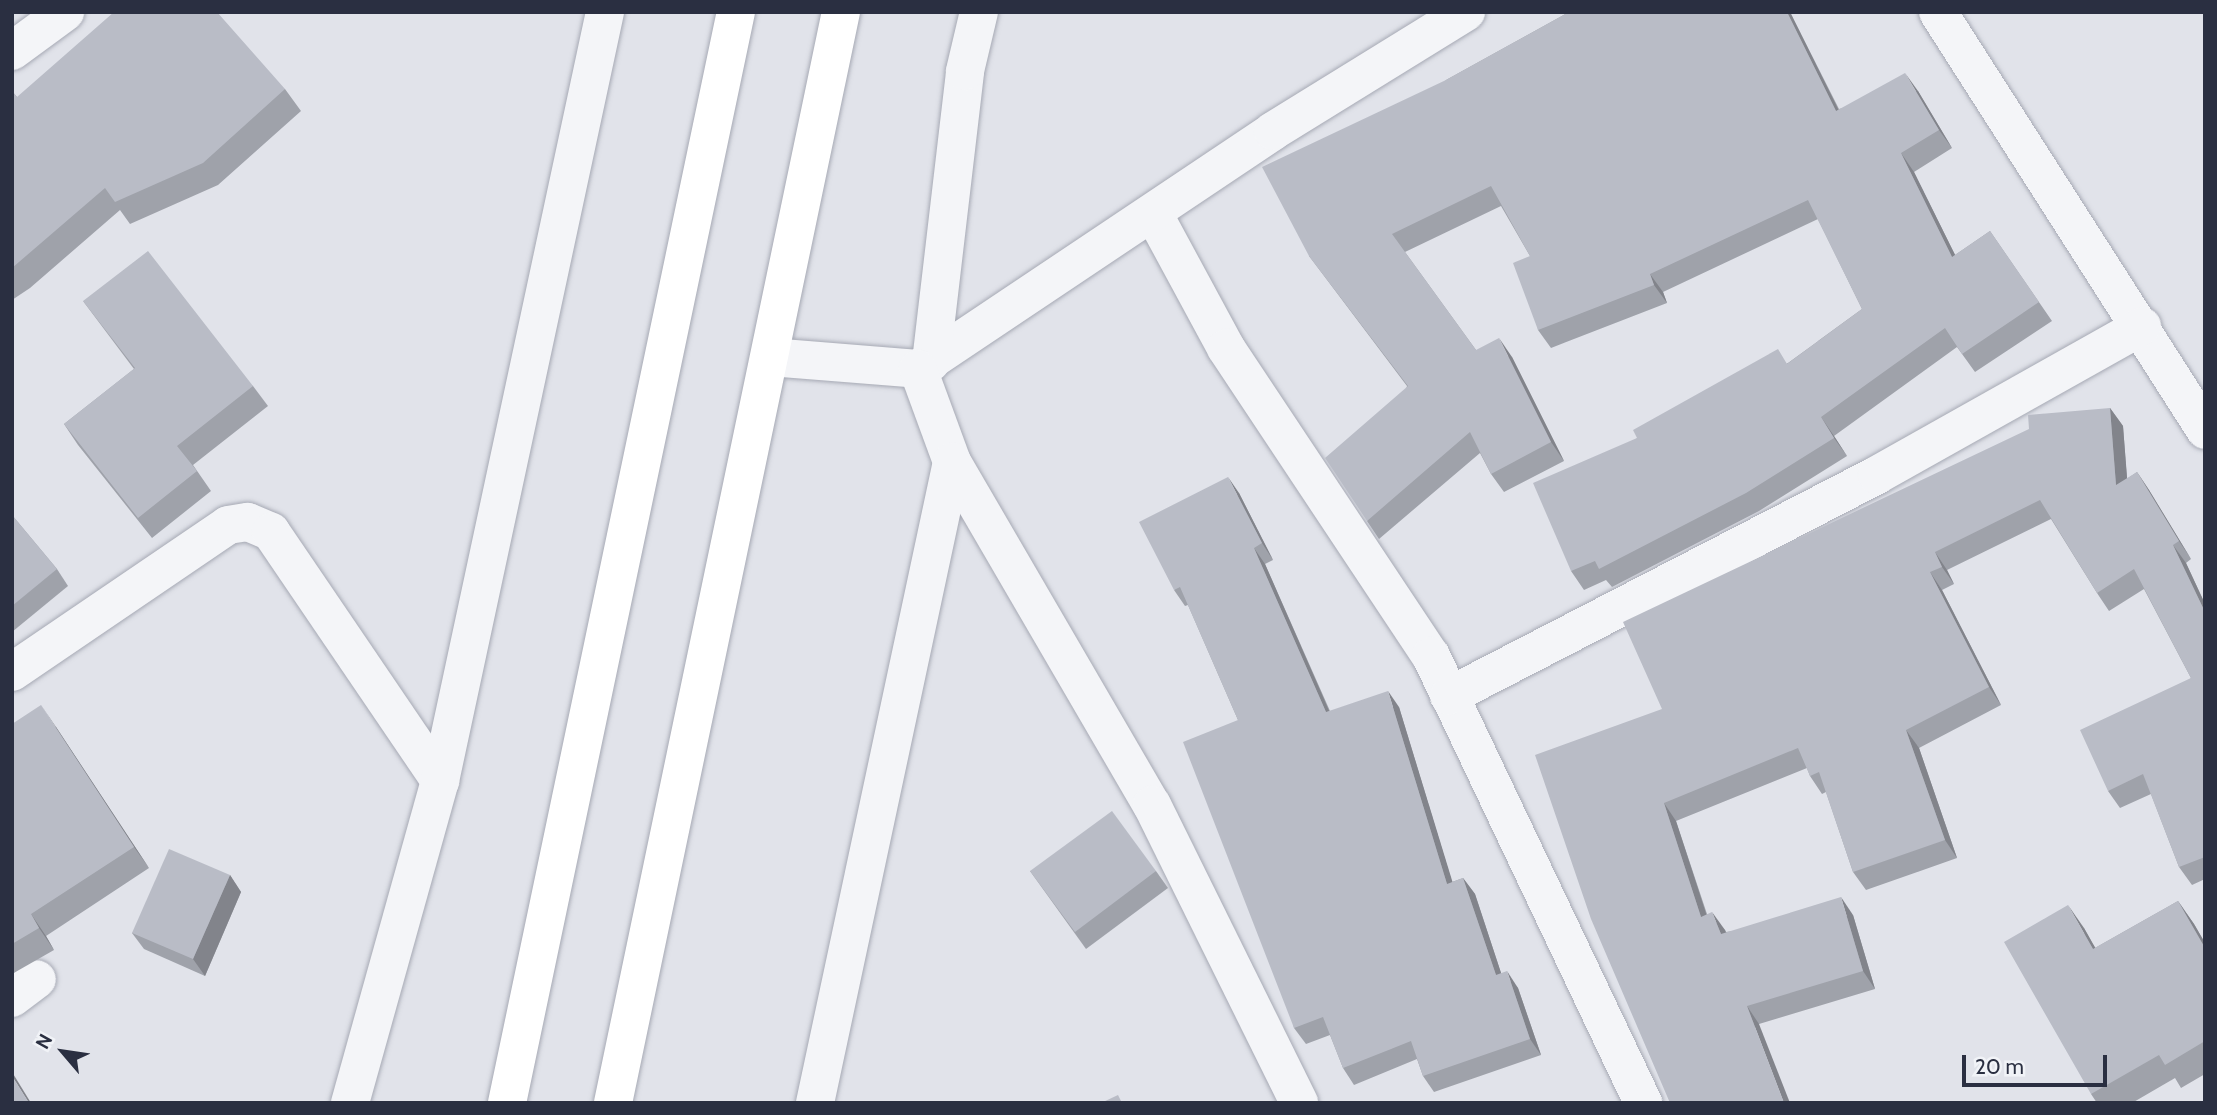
<!DOCTYPE html>
<style>
body{margin:0}
#map{position:relative;width:2217px;height:1115px;overflow:hidden;background:#e1e3ea;font-family:Cabin,sans-serif}
div>[style]{position:absolute}
.roads{filter:drop-shadow(0 0 2px #a6a9b4) drop-shadow(0 0 2px #a6a9b4)}
.minor>*{height:38px;margin:-19px;padding:0 19px;transform-origin:19px;border-radius:19px;background:#f4f5f8}
.motorway>*{height:38px;margin:-19px;padding:0 19px;transform-origin:19px;border-radius:19px;background:#fff}
.wall>*{inset:0;background:#9fa2aa}
.shaded-wall>*{inset:0;background:#82848b}
.building>*{inset:0;background:#b9bcc6}
span{translate:-50% -50%;white-space:nowrap;text-align:center;line-height:1.15;-webkit-text-stroke:7px #f1f3f7;paint-order:stroke}
.frame{position:absolute;inset:0;border:14px solid #2a2f41;pointer-events:none}
.north{position:absolute;left:28px;top:1017px;width:70px;height:70px;-webkit-text-stroke:5px #f1f3f7;paint-order:stroke;rotate:299deg;font-size:19px;font-weight:700;line-height:28px;text-align:center;color:#2a2f41}
.north::after{content:'';display:block;margin:auto;width:24px;height:32px;background:#2a2f41;clip-path:polygon(50% 0,100% 100%,50% 72%,0 100%)}
.scale{position:absolute;left:1962px;top:1055px;width:145px;height:32px;box-sizing:border-box;border:4px solid #2a2f41;border-top:0;padding-left:9px;font-size:21px;line-height:24px;white-space:nowrap;color:#2a2f41;-webkit-text-stroke:5px #f1f3f7;paint-order:stroke}
</style>
<div id="map">
<div class="roads">
<div class="minor">
<div style="left:1938px;top:12px;width:496px;rotate:57.4deg"></div>
<div style="left:12px;top:51px;width:66px;rotate:-36.3deg"></div>
<div style="left:1153px;top:213px;width:153px;rotate:61.6deg"></div>
<div style="left:1226px;top:348px;width:370px;rotate:56.4deg"></div>
<div style="left:1431px;top:656px;width:495px;rotate:64.6deg"></div>
<div style="left:770px;top:357px;width:148px;rotate:4.6deg"></div>
<div style="left:918px;top:369px;width:427px;rotate:-33.8deg"></div>
<div style="left:1273px;top:131px;width:227px;rotate:-31.7deg"></div>
<div style="left:931px;top:362px;width:293px;rotate:-83.3deg"></div>
<div style="left:965px;top:71px;width:61px;rotate:-76.7deg"></div>
<div style="left:918px;top:369px;width:99px;rotate:69.9deg"></div>
<div style="left:952px;top:462px;width:397px;rotate:59.8deg"></div>
<div style="left:1152px;top:805px;width:332px;rotate:63.7deg"></div>
<div style="left:12px;top:672px;width:261px;rotate:-34.2deg"></div>
<div style="left:228px;top:525px;width:20px;rotate:-9deg"></div>
<div style="left:248px;top:522px;width:25px;rotate:23deg"></div>
<div style="left:271px;top:532px;width:301px;rotate:55.8deg"></div>
<div style="left:1449px;top:696px;width:482px;rotate:-27.3deg"></div>
<div style="left:1877px;top:475px;width:304px;rotate:-29.3deg"></div>
<div style="left:12px;top:998px;width:31px;rotate:-37deg"></div>
<div style="left:350px;top:1103px;width:334px;rotate:-74.4deg"></div>
<div style="left:440px;top:781px;width:787px;rotate:-77.89deg"></div>
<div style="left:815px;top:1103px;width:655px;rotate:-77.94deg"></div>
</div>
<div class="motorway">
<div style="left:507px;top:1103px;width:1115px;rotate:-78.15deg"></div>
<div style="left:613px;top:1103px;width:1115px;rotate:-78.2deg"></div>
</div>
</div>
<div class="wall">
<div style="clip-path:polygon(1569px 12px,1790px 12px,1839px 109px,1918px 91px,1952px 148px,1914px 172px,1955px 255px,1990px 231px,2052px 321px,1975px 372px,1957px 347px,1834px 436px,1847px 456px,1759px 511px,1612px 587px,1606px 580px,1584px 590px,1571px 571px,1637px 438px,1788px 363px,1862px 309px,1818px 219px,1663px 292px,1667px 303px,1551px 348px,1538px 330px,1530px 256px,1501px 206px,1405px 252px,1476px 350px,1512px 357px,1564px 461px,1504px 492px,1491px 474px,1480px 453px,1379px 539px,1367px 521px,1407px 386px,1309px 256px,1446px 80px)"></div>
<div style="clip-path:polygon(285px 89px,301px 111px,218px 185px,130px 224px,120px 210px,30px 288px,12px 300px,12px 91px,17px 97px)"></div>
<div style="clip-path:polygon(83px 301px,253px 386px,268px 406px,193px 465px,211px 491px,152px 538px,78px 445px,64px 424px,134px 369px)"></div>
<div style="clip-path:polygon(2110px 408px,2123px 426px,2127px 479px,2137px 472px,2149px 490px,2191px 559px,2186px 563px,2205px 604px,2205px 879px,2192px 885px,2179px 867px,2151px 794px,2120px 808px,2108px 791px,2191px 678px,2144px 589px,2109px 611px,2097px 593px,2051px 519px,1947px 570px,1954px 584px,1942px 590px,2001px 705px,1919px 748px,1957px 858px,1866px 890px,1853px 872px,1826px 792px,1822px 794px,1810px 776px,1807px 768px,1676px 821px,1707px 914px,1725px 930px,1726px 932px,1853px 915px,1875px 989px,1759px 1024px,1670px 1103px,1662px 709px)"></div>
<div style="clip-path:polygon(1239px 493px,1273px 560px,1265px 564px,1330px 711px,1399px 707px,1452px 882px,1463px 878px,1475px 894px,1501px 973px,1518px 988px,1541px 1055px,1434px 1092px,1423px 1076px,1417px 1059px,1354px 1085px,1343px 1068px,1330px 1035px,1306px 1044px,1294px 1028px,1238px 720px,1188px 605px,1185px 606px,1174px 590px)"></div>
<div style="clip-path:polygon(12px 515px,57px 569px,68px 586px,12px 632px)"></div>
<div style="clip-path:polygon(12px 724px,56px 727px,149px 868px,46px 936px,54px 950px,12px 974px)"></div>
<div style="clip-path:polygon(1030px 871px,1156px 871px,1168px 888px,1086px 949px)"></div>
<div style="clip-path:polygon(230px 875px,241px 892px,205px 976px,144px 949px,132px 933px)"></div>
<div style="clip-path:polygon(2178px 901px,2194px 924px,2205px 943px,2205px 1074px,2181px 1088px,2175px 1078px,2132px 1103px,2097px 1103px,2091px 1094px,2084px 928px,2095px 948px)"></div>
</div>
<div class="shaded-wall">
<div style="clip-path:polygon(1787px 12px,1790px 12px,1848px 129px,1836px 111px)"></div>
<div style="clip-path:polygon(1905px 73px,1918px 91px,1952px 148px,1939px 130px)"></div>
<div style="clip-path:polygon(1901px 153px,1914px 172px,1965px 275px,1952px 257px)"></div>
<div style="clip-path:polygon(1650px 274px,1663px 292px,1667px 303px,1654px 285px)"></div>
<div style="clip-path:polygon(1499px 338px,1512px 357px,1564px 461px,1551px 442px)"></div>
<div style="clip-path:polygon(2110px 408px,2123px 426px,2129px 503px,2116px 485px)"></div>
<div style="clip-path:polygon(1821px 417px,1834px 436px,1847px 456px,1834px 438px)"></div>
<div style="clip-path:polygon(2137px 472px,2149px 490px,2191px 559px,2179px 541px)"></div>
<div style="clip-path:polygon(1228px 477px,1239px 493px,1273px 560px,1262px 543px)"></div>
<div style="clip-path:polygon(2173px 545px,2186px 563px,2205px 604px,2205px 612px)"></div>
<div style="clip-path:polygon(1254px 548px,1265px 564px,1337px 729px,1326px 712px)"></div>
<div style="clip-path:polygon(1935px 552px,1947px 570px,1954px 584px,1942px 567px)"></div>
<div style="clip-path:polygon(1930px 572px,1942px 590px,2001px 705px,1989px 687px)"></div>
<div style="clip-path:polygon(1388px 691px,1399px 707px,1458px 900px,1447px 884px)"></div>
<div style="clip-path:polygon(41px 705px,56px 727px,149px 868px,134px 847px)"></div>
<div style="clip-path:polygon(1906px 730px,1919px 748px,1957px 858px,1945px 840px)"></div>
<div style="clip-path:polygon(1664px 803px,1676px 821px,1713px 935px,1701px 917px)"></div>
<div style="clip-path:polygon(230px 875px,241px 892px,205px 976px,193px 959px)"></div>
<div style="clip-path:polygon(1463px 878px,1475px 894px,1507px 991px,1496px 975px)"></div>
<div style="clip-path:polygon(1841px 897px,1853px 915px,1875px 989px,1863px 971px)"></div>
<div style="clip-path:polygon(2178px 901px,2194px 924px,2205px 943px,2205px 948px)"></div>
<div style="clip-path:polygon(2068px 905px,2084px 928px,2109px 972px,2093px 949px)"></div>
<div style="clip-path:polygon(1712px 912px,1725px 930px,1733px 951px,1721px 934px)"></div>
<div style="clip-path:polygon(31px 914px,46px 936px,54px 950px,39px 928px)"></div>
<div style="clip-path:polygon(1507px 971px,1518px 988px,1541px 1055px,1530px 1039px)"></div>
<div style="clip-path:polygon(1747px 1006px,1759px 1024px,1790px 1103px,1784px 1103px)"></div>
<div style="clip-path:polygon(12px 1072px,31px 1103px,29px 1103px,12px 1076px)"></div>
</div>
<div class="building">
<div style="clip-path:polygon(114px 12px,217px 12px,285px 89px,203px 163px,115px 202px,105px 188px,12px 268px,12px 91px,17px 97px)"></div>
<div style="clip-path:polygon(1569px 12px,1787px 12px,1836px 111px,1905px 73px,1939px 130px,1901px 153px,1952px 257px,1990px 231px,2039px 302px,1962px 354px,1945px 328px,1821px 417px,1834px 438px,1746px 493px,1599px 569px,1595px 561px,1571px 571px,1533px 483px,1637px 438px,1633px 430px,1778px 349px,1787px 364px,1862px 309px,1808px 200px,1650px 274px,1654px 285px,1538px 330px,1513px 263px,1530px 256px,1491px 186px,1392px 234px,1476px 350px,1499px 338px,1551px 442px,1491px 474px,1470px 432px,1367px 521px,1325px 458px,1408px 386px,1309px 256px,1262px 167px,1446px 80px)"></div>
<div style="clip-path:polygon(148px 251px,253px 386px,177px 446px,197px 471px,138px 518px,64px 424px,135px 368px,83px 301px)"></div>
<div style="clip-path:polygon(2110px 408px,2116px 485px,2137px 472px,2179px 541px,2173px 545px,2205px 612px,2205px 857px,2179px 867px,2143px 774px,2108px 791px,2080px 730px,2191px 678px,2134px 569px,2097px 593px,2040px 500px,1935px 552px,1942px 567px,1930px 572px,1989px 687px,1906px 730px,1945px 840px,1853px 872px,1819px 772px,1810px 776px,1798px 748px,1664px 803px,1701px 917px,1712px 912px,1721px 934px,1841px 897px,1863px 971px,1747px 1006px,1784px 1103px,1670px 1103px,1591px 919px,1535px 755px,1662px 709px,1623px 622px,2029px 429px,2028px 415px)"></div>
<div style="clip-path:polygon(1228px 477px,1262px 543px,1254px 548px,1326px 712px,1388px 691px,1447px 884px,1463px 878px,1496px 975px,1507px 971px,1530px 1039px,1423px 1076px,1411px 1041px,1343px 1068px,1323px 1017px,1294px 1028px,1183px 742px,1238px 720px,1180px 587px,1174px 590px,1139px 522px)"></div>
<div style="clip-path:polygon(12px 515px,57px 569px,12px 606px)"></div>
<div style="clip-path:polygon(41px 705px,134px 847px,31px 914px,39px 928px,12px 944px,12px 724px)"></div>
<div style="clip-path:polygon(1112px 811px,1156px 871px,1075px 932px,1030px 871px)"></div>
<div style="clip-path:polygon(169px 849px,230px 875px,193px 959px,132px 933px)"></div>
<div style="clip-path:polygon(2178px 901px,2205px 948px,2205px 1041px,2165px 1065px,2159px 1055px,2091px 1094px,2004px 942px,2068px 905px,2093px 949px)"></div>
<div style="clip-path:polygon(12px 1076px,29px 1103px,12px 1103px)"></div>
<div style="clip-path:polygon(1118px 1095px,1122px 1103px,1101px 1103px)"></div>
</div>
<div class="frame"></div>
<div class="north">N</div>
<div class="scale">20 m</div>
</div>
